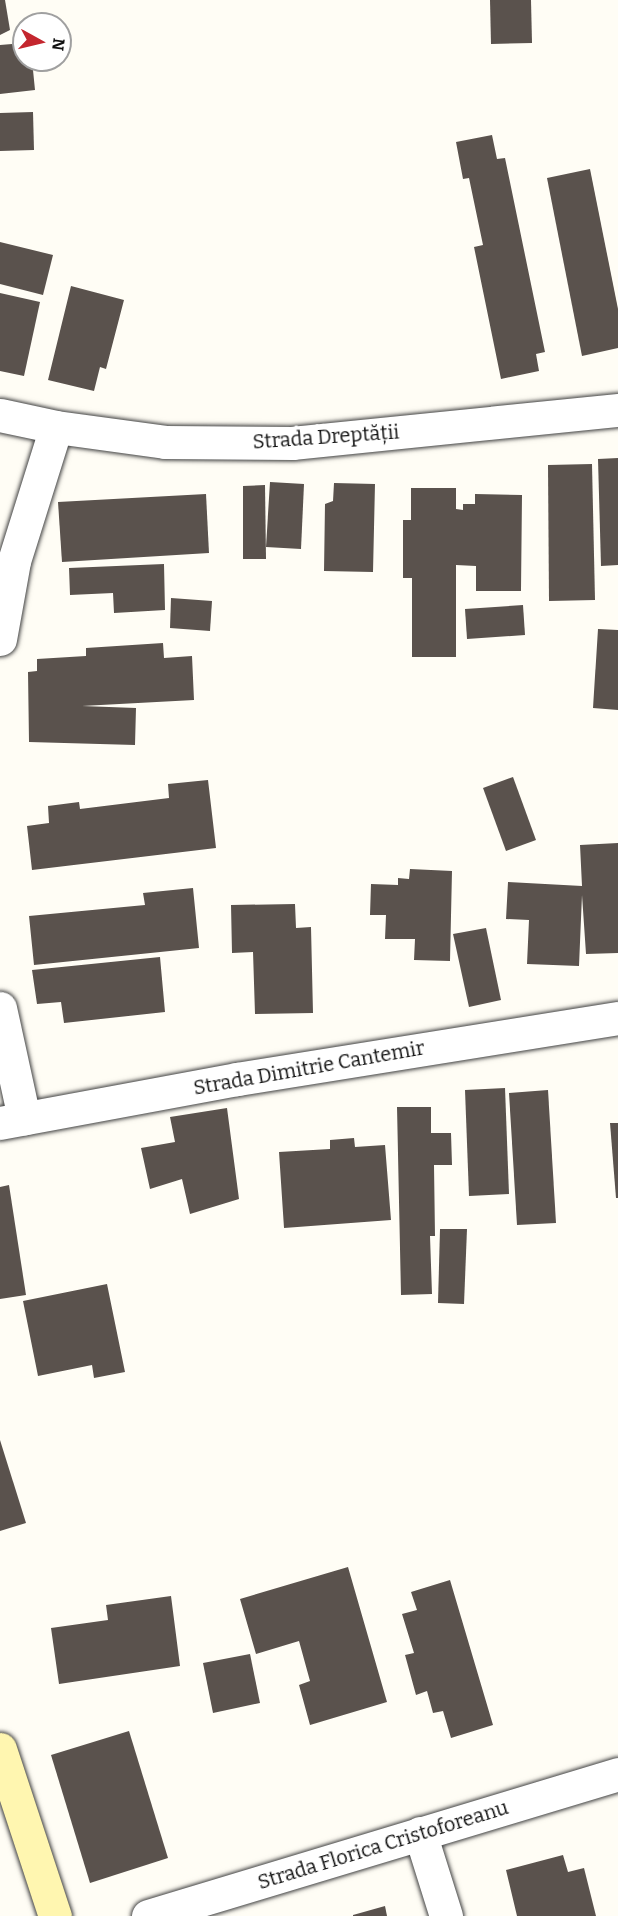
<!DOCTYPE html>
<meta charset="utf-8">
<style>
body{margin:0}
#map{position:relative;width:618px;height:1916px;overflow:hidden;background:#fffdf5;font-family:Bitter,serif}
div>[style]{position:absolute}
.building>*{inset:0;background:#5a524d}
.roads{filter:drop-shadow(0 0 2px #444) drop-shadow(0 0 2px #444)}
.street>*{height:33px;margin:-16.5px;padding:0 16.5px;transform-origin:16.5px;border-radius:16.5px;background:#fff}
.secondary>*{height:33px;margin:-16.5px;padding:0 16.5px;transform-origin:16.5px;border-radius:16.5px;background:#fff6b0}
span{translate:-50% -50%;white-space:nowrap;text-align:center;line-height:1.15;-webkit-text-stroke:6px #fff;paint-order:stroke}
.street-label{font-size:20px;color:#111}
.north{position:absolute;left:12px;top:12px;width:60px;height:60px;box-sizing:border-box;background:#fff;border:2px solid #a0a0a0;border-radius:50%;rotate:98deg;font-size:16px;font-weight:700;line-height:24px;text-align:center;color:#111}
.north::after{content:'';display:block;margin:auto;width:21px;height:27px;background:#c4262e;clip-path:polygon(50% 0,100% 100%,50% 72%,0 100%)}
</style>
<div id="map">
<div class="building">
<div style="clip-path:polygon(0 0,5px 0,10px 30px,0 35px)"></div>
<div style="clip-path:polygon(490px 0,531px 0,532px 43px,491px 44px)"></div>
<div style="clip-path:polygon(24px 43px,24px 60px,32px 60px,35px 90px,0 94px,0 45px)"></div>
<div style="clip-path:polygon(33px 112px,34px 150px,0 151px,0 113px)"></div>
<div style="clip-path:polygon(492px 135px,497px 159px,505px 158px,545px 352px,536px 354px,539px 371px,501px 379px,474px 247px,483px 245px,469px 178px,463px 179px,456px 142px)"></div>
<div style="clip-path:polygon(590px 169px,618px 309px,618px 348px,582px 356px,547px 178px)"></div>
<div style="clip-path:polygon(0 242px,53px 255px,43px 295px,0 284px)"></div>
<div style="clip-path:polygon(71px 286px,124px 300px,106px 369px,100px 367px,94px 391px,48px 380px)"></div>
<div style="clip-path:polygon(0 293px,40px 302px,24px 376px,0 371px)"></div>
<div style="clip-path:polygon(618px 458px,618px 565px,601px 566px,598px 459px)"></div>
<div style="clip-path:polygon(592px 464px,595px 600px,549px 601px,548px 465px)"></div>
<div style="clip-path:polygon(270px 482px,304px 484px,301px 549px,266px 547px)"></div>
<div style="clip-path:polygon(334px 483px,375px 484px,373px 572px,324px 571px,325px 504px,333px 501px)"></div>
<div style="clip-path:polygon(265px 485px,266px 559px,243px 559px,243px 486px)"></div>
<div style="clip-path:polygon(411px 488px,456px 488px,456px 509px,463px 510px,463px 504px,475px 504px,475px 494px,522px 495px,521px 591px,476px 591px,476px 566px,456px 565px,456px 657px,412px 657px,412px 578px,403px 578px,403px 520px,411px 520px)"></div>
<div style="clip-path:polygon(206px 494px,209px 553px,62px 562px,58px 502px)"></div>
<div style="clip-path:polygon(164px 564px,165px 610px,114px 613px,113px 593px,70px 595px,69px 568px)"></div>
<div style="clip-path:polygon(171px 598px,212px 601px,210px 631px,170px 628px)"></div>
<div style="clip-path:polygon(523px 605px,525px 635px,467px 639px,465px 609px)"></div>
<div style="clip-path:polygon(598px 629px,618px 630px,618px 710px,593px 708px)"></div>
<div style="clip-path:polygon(163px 643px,164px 658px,192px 656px,194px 700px,82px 706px,136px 708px,135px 745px,29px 742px,28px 672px,37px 671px,37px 659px,86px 656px,86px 648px)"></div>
<div style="clip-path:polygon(513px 777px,536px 840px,506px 851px,483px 788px)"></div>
<div style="clip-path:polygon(208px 780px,216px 848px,32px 870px,27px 826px,49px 823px,48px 806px,79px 802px,80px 809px,169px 798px,168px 784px)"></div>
<div style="clip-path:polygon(618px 843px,618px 953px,586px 954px,582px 895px,579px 966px,527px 964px,529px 920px,506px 919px,508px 882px,582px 886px,580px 845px)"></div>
<div style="clip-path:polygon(410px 869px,452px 871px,450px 961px,414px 960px,415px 939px,385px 939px,386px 915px,370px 915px,371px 884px,398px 885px,398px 878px,409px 879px)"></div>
<div style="clip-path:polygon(193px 888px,199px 948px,34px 965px,29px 916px,145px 905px,143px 893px)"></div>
<div style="clip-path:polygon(295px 904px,296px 928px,311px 927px,313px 1013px,255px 1014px,253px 952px,232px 953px,231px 905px)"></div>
<div style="clip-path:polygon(486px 928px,501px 1000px,469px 1007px,453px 934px)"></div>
<div style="clip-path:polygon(160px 957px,165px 1012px,64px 1023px,61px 1002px,37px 1004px,32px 970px)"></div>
<div style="clip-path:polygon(505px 1088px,509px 1194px,469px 1196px,465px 1090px)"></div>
<div style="clip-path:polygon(548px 1090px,556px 1223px,517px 1225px,509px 1093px)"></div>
<div style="clip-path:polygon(397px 1107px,431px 1107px,431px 1133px,451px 1133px,452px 1165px,434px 1165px,435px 1236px,430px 1236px,432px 1294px,401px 1295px)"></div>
<div style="clip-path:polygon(227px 1108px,239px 1199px,190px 1214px,182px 1179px,150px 1189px,141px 1148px,175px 1142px,170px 1117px)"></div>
<div style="clip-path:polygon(610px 1123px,618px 1123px,618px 1198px,616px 1198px)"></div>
<div style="clip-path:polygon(354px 1138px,355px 1147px,385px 1145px,391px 1220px,284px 1228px,279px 1152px,330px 1149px,330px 1140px)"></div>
<div style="clip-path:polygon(9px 1185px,26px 1295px,0 1299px,0 1187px)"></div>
<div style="clip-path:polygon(440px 1229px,467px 1229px,464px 1304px,438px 1303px)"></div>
<div style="clip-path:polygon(107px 1284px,125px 1372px,94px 1378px,92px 1365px,38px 1376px,23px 1301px)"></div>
<div style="clip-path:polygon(0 1440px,26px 1523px,0 1531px)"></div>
<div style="clip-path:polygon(348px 1567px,387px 1702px,310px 1725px,299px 1685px,310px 1681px,299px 1641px,256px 1654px,240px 1599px)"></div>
<div style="clip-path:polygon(450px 1580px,493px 1725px,451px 1738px,443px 1711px,433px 1713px,427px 1691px,416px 1695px,405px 1655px,414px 1653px,402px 1614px,417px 1610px,411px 1592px)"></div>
<div style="clip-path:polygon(171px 1596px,180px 1666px,59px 1684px,51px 1628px,108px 1620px,106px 1605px)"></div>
<div style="clip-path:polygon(250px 1654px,260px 1703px,213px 1713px,203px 1663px)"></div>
<div style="clip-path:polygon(129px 1731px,168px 1858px,90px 1883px,51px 1755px)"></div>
<div style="clip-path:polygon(563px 1855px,568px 1872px,584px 1868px,596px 1916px,517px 1916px,506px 1870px)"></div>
<div style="clip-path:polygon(385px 1906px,387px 1916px,353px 1916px,353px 1915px)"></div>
</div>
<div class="roads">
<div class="street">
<div style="left:0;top:415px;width:57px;rotate:12.1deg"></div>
<div style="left:56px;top:427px;width:110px;rotate:7.8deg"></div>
<div style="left:165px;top:442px;width:127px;rotate:0.5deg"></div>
<div style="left:292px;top:443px;width:328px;rotate:-5.8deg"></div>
<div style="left:0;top:639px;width:79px;rotate:-79.8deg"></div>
<div style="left:14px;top:561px;width:140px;rotate:-72.6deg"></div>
<div style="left:0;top:1008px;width:113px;rotate:77.7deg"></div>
<div style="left:0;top:1123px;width:241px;rotate:-10.5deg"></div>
<div style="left:237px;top:1079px;width:386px;rotate:-9.1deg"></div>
<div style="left:420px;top:1833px;width:87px;rotate:72.6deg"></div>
<div style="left:148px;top:1916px;width:491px;rotate:-16.8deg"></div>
</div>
<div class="secondary">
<div style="left:0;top:1749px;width:176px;rotate:71.8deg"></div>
</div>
</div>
<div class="street-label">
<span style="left:326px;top:437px;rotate:-4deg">Strada Dreptății</span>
<span style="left:309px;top:1068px;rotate:-10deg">Strada Dimitrie Cantemir</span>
<span style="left:383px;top:1845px;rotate:-17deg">Strada Florica Cristoforeanu</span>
</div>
<div class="north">N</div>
</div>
